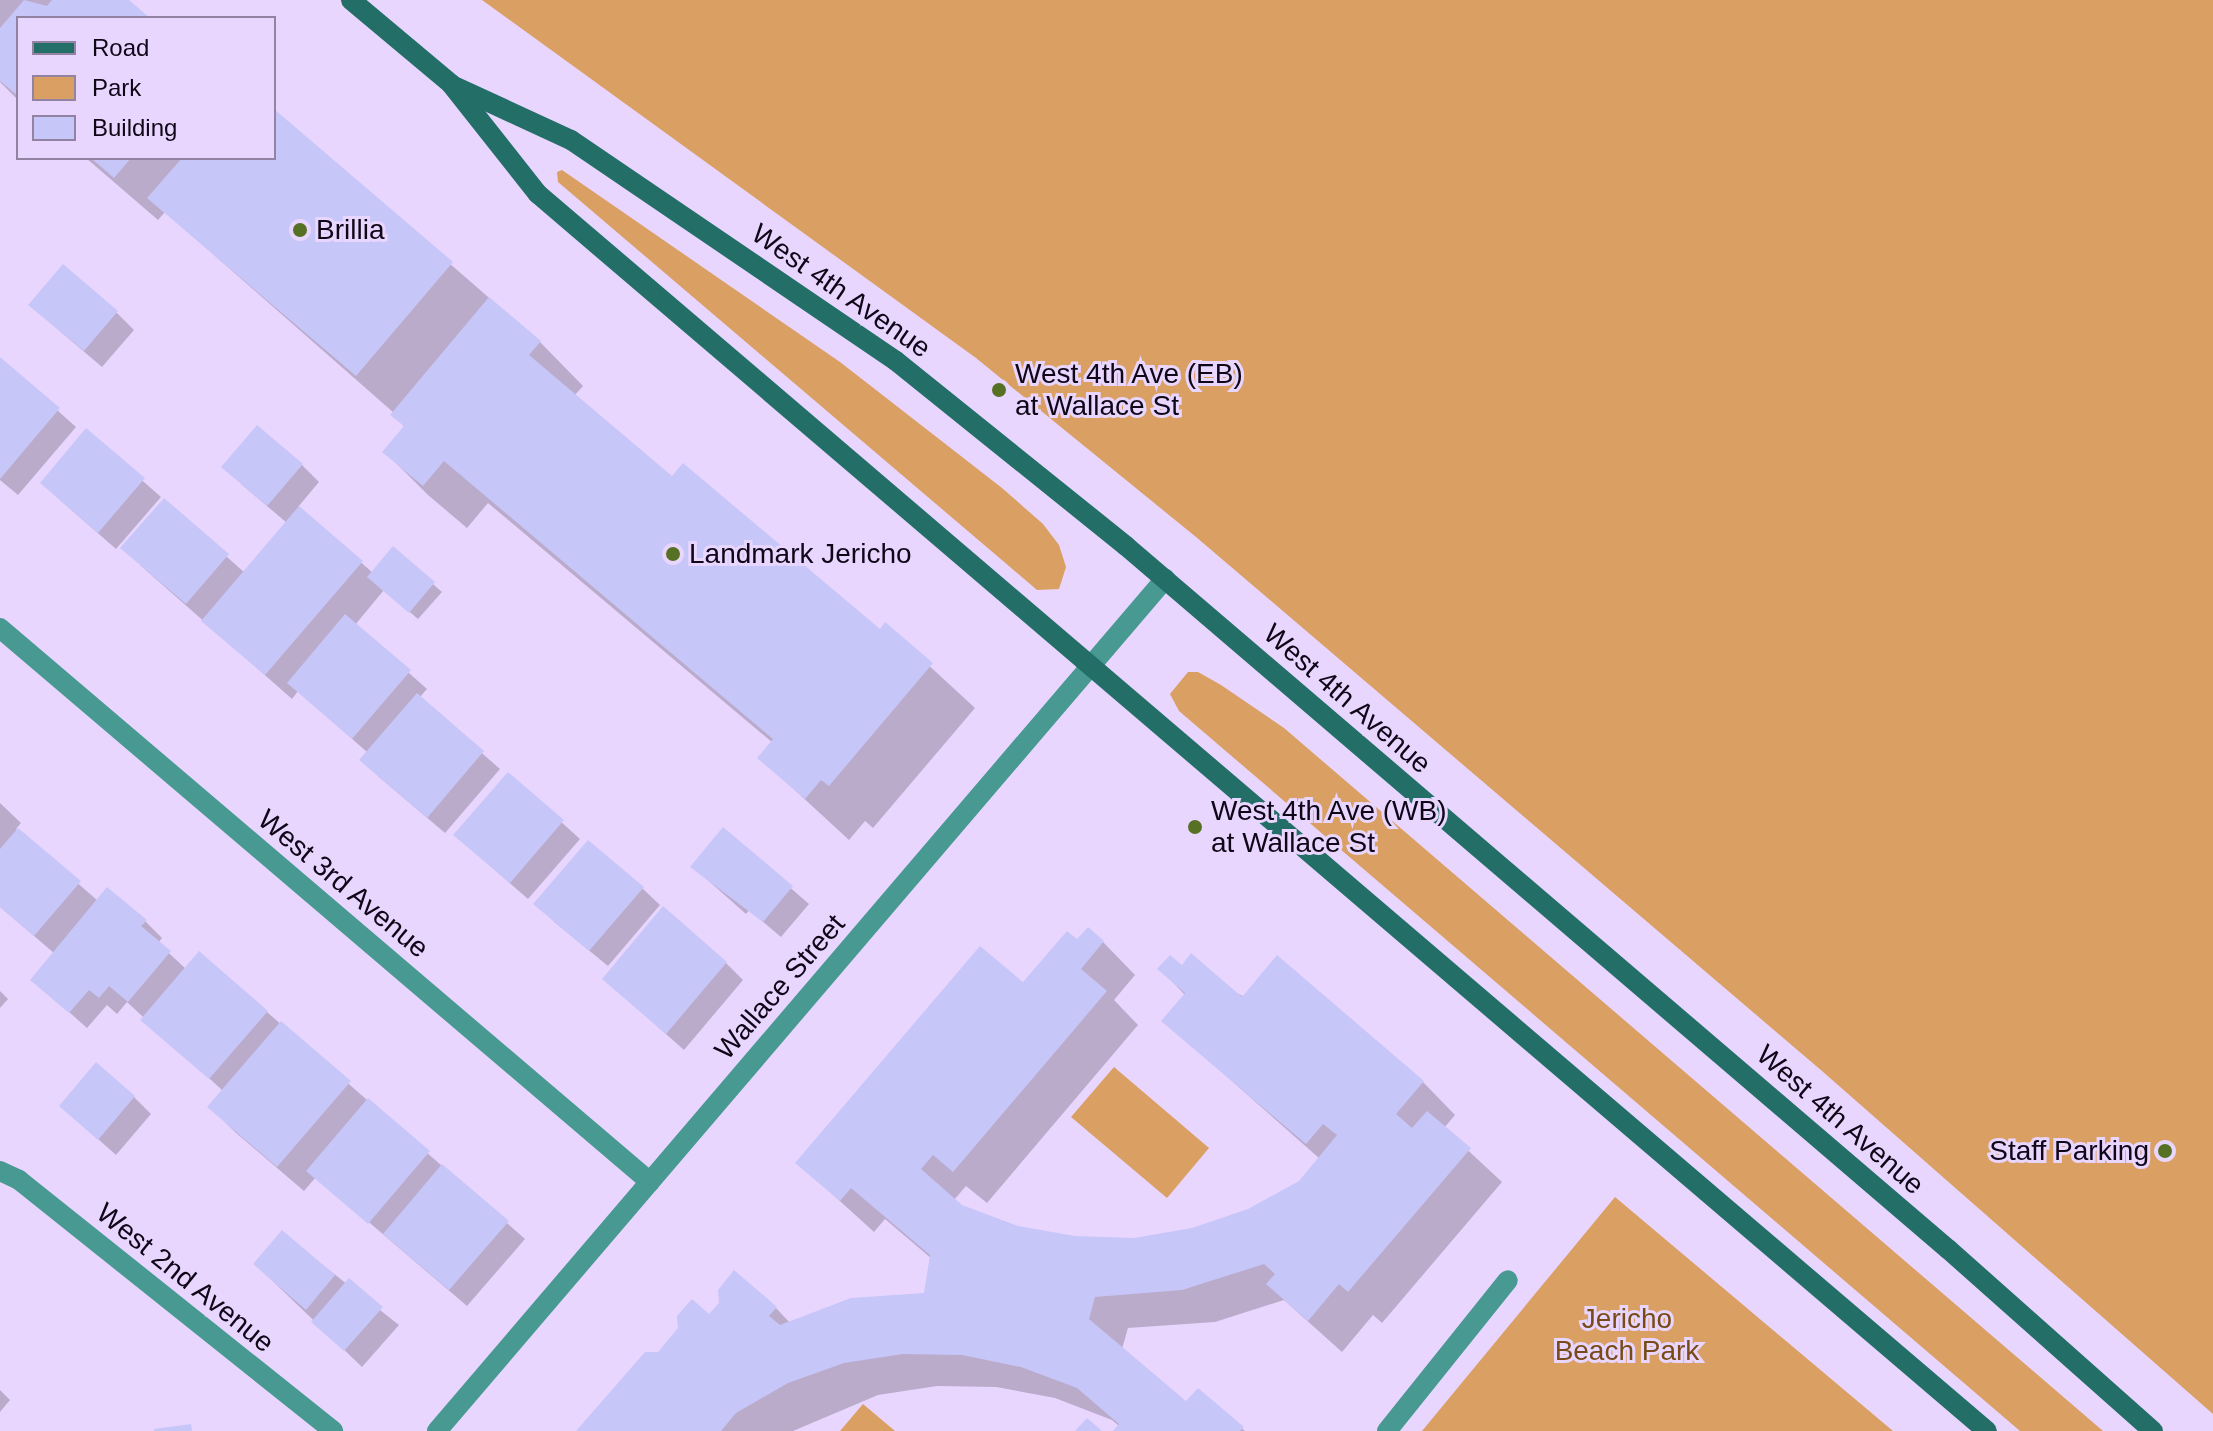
<!DOCTYPE html>
<style>
body{margin:0}
#map{position:relative;width:2213px;height:1431px;overflow:hidden;background:#e9d6fe;font-family:Arial,sans-serif}
div>[style]{position:absolute}
.green>*{inset:0;background:#d99f63}
.shadow>*{inset:0;background:#0003}
.building>*{inset:0;background:#c7c6f9}
.street>*{height:20px;margin:-10px;padding:0 10px;transform-origin:10px;border-radius:10px;background:#489991}
.secondary>*{height:20px;margin:-10px;padding:0 10px;transform-origin:10px;border-radius:10px;background:#236e67}
.dots>*{width:22px;height:22px;translate:-50% -50%;box-sizing:border-box;border:4px solid #e9d6fe;border-radius:50%}
span{translate:-50% -50%;white-space:nowrap;text-align:center;line-height:1.15;-webkit-text-stroke:6px #e9d6fe;paint-order:stroke}
.poi-label{font-size:28px;color:#0f0718}
.left{translate:0 -50%;text-align:left}
.right{translate:-100% -50%;text-align:right}
.street-label{font-size:28px;color:#0f0718}
.park-label{font-size:28px;color:#784b16}
.legend{position:absolute;left:16px;top:16px;width:260px;height:144px;box-sizing:border-box;background:#e9d6fe;border:2px solid #9283a2;margin:0;padding:10px 14px;list-style:none;font-size:24px;color:#0f0718}
.legend li{display:flex;align-items:center;gap:16px;height:40px}
.legend b{width:40px;border:2px solid #9283a2}
</style>
<div id="map">
<div class="green">
<div style="clip-path:polygon(482px 0,2213px 0,2213px 1414px,1822px 1071px,1196px 537px,976px 358px)"></div>
<div style="clip-path:polygon(562px 170px,840px 362px,1002px 488px,1043px 524px,1059px 545px,1066px 567px,1059px 589px,1037px 590px,558px 182px,557px 172px)"></div>
<div style="clip-path:polygon(1188px 672px,1198px 672px,1221px 685px,1284px 728px,2103px 1431px,2020px 1431px,1179px 711px,1170px 694px)"></div>
<div style="clip-path:polygon(1114px 1067px,1209px 1148px,1167px 1198px,1071px 1117px)"></div>
<div style="clip-path:polygon(1615px 1197px,1893px 1431px,1422px 1431px)"></div>
<div style="clip-path:polygon(863px 1404px,895px 1431px,840px 1431px)"></div>
</div>
<div class="shadow">
<div style="clip-path:polygon(0 0,126px 0,147px 18px,18px 18px,18px 100px,0 82px)"></div>
<div style="clip-path:polygon(274px 111px,540px 342px,583px 386px,574px 396px,673px 479px,880px 632px,885px 625px,975px 708px,873px 828px,865px 821px,849px 840px,760px 758px,773px 743px,488px 503px,467px 528px,428px 495px,385px 452px,405px 428px,394px 413px,165px 212px,158px 220px,86px 158px,274px 158px)"></div>
<div style="clip-path:polygon(117px 313px,134px 330px,102px 367px,48px 321px)"></div>
<div style="clip-path:polygon(1px 360px,76px 427px,18px 495px,0 480px)"></div>
<div style="clip-path:polygon(86px 431px,161px 497px,116px 549px,60px 500px)"></div>
<div style="clip-path:polygon(302px 465px,319px 482px,298px 507px,373px 573px,393px 549px,442px 592px,418px 619px,384px 590px,355px 625px,427px 689px,419px 698px,500px 769px,445px 833px,379px 777px,368px 753px,298px 691px,292px 699px,140px 565px,164px 501px,245px 573px,287px 523px,241px 484px)"></div>
<div style="clip-path:polygon(508px 774px,580px 839px,528px 899px,455px 835px)"></div>
<div style="clip-path:polygon(0 803px,21px 823px,16px 829px,98px 901px,145px 921px,162px 938px,158px 943px,186px 969px,267px 1012px,525px 1239px,467px 1306px,316px 1177px,304px 1191px,235px 1132px,210px 1107px,223px 1091px,127px 1002px,117px 1014px,107px 1005px,87px 1028px,32px 979px,54px 953px,0 907px)"></div>
<div style="clip-path:polygon(724px 830px,809px 904px,781px 937px,749px 910px,746px 914px,693px 867px)"></div>
<div style="clip-path:polygon(642px 888px,660px 905px,608px 966px,553px 921px)"></div>
<div style="clip-path:polygon(1078px 942px,1103px 942px,1135px 975px,1114px 1000px,1138px 1025px,987px 1203px,966px 1186px,954px 1200px,961px 1206px,1017px 1228px,1075px 1238px,1134px 1240px,1193px 1230px,1249px 1211px,1301px 1182px,1320px 1159px,1164px 1021px,1186px 996px,1160px 969px,1182px 967px,1423px 1082px,1455px 1115px,1444px 1128px,1502px 1182px,1382px 1323px,1373px 1315px,1342px 1352px,1284px 1300px,1215px 1322px,1128px 1328px,1122px 1349px,1186px 1404px,1198px 1390px,1245px 1431px,1115px 1431px,1119px 1426px,1112px 1420px,1055px 1398px,996px 1387px,937px 1386px,878px 1395px,793px 1431px,579px 1431px,659px 1354px,709px 1317px,776px 1308px,791px 1324px,926px 1295px,932px 1259px,885px 1219px,874px 1232px,798px 1163px)"></div>
<div style="clip-path:polygon(726px 963px,743px 980px,684px 1050px,604px 979px)"></div>
<div style="clip-path:polygon(0 991px,8px 999px,0 1008px)"></div>
<div style="clip-path:polygon(134px 1097px,151px 1114px,116px 1155px,61px 1106px)"></div>
<div style="clip-path:polygon(282px 1233px,399px 1325px,362px 1367px,255px 1264px)"></div>
<div style="clip-path:polygon(0 1390px,10px 1400px,0 1412px)"></div>
</div>
<div class="building">
<div style="clip-path:polygon(24px 0,47px 6px,52px 0,129px 0,150px 18px,18px 18px,18px 96px,0 81px,0 28px)"></div>
<div style="clip-path:polygon(274px 109px,453px 262px,356px 376px,147px 198px,182px 158px,274px 158px)"></div>
<div style="clip-path:polygon(91px 158px,131px 158px,114px 178px)"></div>
<div style="clip-path:polygon(63px 264px,118px 311px,84px 351px,28px 305px)"></div>
<div style="clip-path:polygon(489px 297px,541px 341px,529px 355px,672px 476px,683px 463px,880px 629px,885px 622px,933px 663px,829px 786px,821px 780px,805px 799px,757px 758px,773px 739px,444px 461px,423px 486px,382px 452px,404px 426px,390px 415px)"></div>
<div style="clip-path:polygon(0 357px,60px 408px,0 479px)"></div>
<div style="clip-path:polygon(257px 425px,303px 464px,267px 506px,221px 467px)"></div>
<div style="clip-path:polygon(86px 428px,145px 478px,98px 533px,40px 483px)"></div>
<div style="clip-path:polygon(164px 498px,229px 554px,186px 604px,120px 548px)"></div>
<div style="clip-path:polygon(299px 506px,363px 561px,265px 675px,201px 621px)"></div>
<div style="clip-path:polygon(393px 546px,435px 582px,409px 613px,367px 577px)"></div>
<div style="clip-path:polygon(345px 614px,411px 670px,352px 739px,287px 683px)"></div>
<div style="clip-path:polygon(417px 693px,484px 751px,427px 818px,359px 760px)"></div>
<div style="clip-path:polygon(508px 772px,564px 820px,510px 883px,453px 835px)"></div>
<div style="clip-path:polygon(723px 827px,793px 886px,763px 922px,690px 867px)"></div>
<div style="clip-path:polygon(18px 828px,81px 881px,34px 936px,0 907px,0 849px)"></div>
<div style="clip-path:polygon(588px 840px,644px 887px,589px 951px,533px 904px)"></div>
<div style="clip-path:polygon(107px 887px,147px 920px,141px 926px,171px 951px,128px 1002px,109px 986px,99px 998px,89px 990px,69px 1013px,30px 980px)"></div>
<div style="clip-path:polygon(663px 906px,727px 962px,666px 1034px,602px 979px)"></div>
<div style="clip-path:polygon(1088px 927px,1104px 941px,1081px 969px,1107px 991px,953px 1172px,933px 1155px,921px 1169px,962px 1205px,1018px 1226px,1075px 1236px,1134px 1238px,1192px 1228px,1248px 1209px,1299px 1181px,1337px 1135px,1323px 1124px,1306px 1144px,1161px 1021px,1185px 993px,1157px 969px,1170px 955px,1182px 965px,1191px 953px,1242px 997px,1277px 955px,1424px 1081px,1396px 1114px,1412px 1128px,1427px 1111px,1471px 1148px,1348px 1292px,1339px 1284px,1308px 1321px,1266px 1284px,1275px 1274px,1264px 1264px,1182px 1290px,1095px 1297px,1089px 1319px,1186px 1401px,1198px 1388px,1244px 1427px,1240px 1431px,1113px 1431px,1119px 1424px,1077px 1388px,1021px 1367px,962px 1355px,903px 1354px,844px 1363px,788px 1383px,736px 1413px,721px 1431px,576px 1431px,645px 1352px,658px 1352px,678px 1328px,677px 1316px,692px 1299px,709px 1314px,719px 1303px,718px 1290px,734px 1270px,777px 1307px,769px 1316px,780px 1325px,851px 1298px,924px 1293px,930px 1255px,851px 1188px,840px 1201px,795px 1163px,980px 946px,1023px 982px,1067px 931px,1077px 939px)"></div>
<div style="clip-path:polygon(199px 951px,268px 1011px,209px 1079px,140px 1020px)"></div>
<div style="clip-path:polygon(281px 1021px,351px 1081px,277px 1167px,207px 1107px)"></div>
<div style="clip-path:polygon(96px 1062px,135px 1096px,98px 1140px,59px 1106px)"></div>
<div style="clip-path:polygon(368px 1098px,430px 1151px,368px 1224px,306px 1171px)"></div>
<div style="clip-path:polygon(442px 1164px,509px 1221px,449px 1290px,383px 1234px)"></div>
<div style="clip-path:polygon(282px 1230px,335px 1275px,306px 1310px,253px 1264px)"></div>
<div style="clip-path:polygon(349px 1278px,383px 1307px,344px 1351px,311px 1322px)"></div>
<div style="clip-path:polygon(1087px 1418px,1102px 1431px,1075px 1431px)"></div>
<div style="clip-path:polygon(191px 1424px,192px 1431px,154px 1431px,154px 1429px)"></div>
</div>
<div class="street">
<div style="left:0;top:628px;width:854px;rotate:40.44deg"></div>
<div style="left:0;top:1171px;width:21px;rotate:25deg"></div>
<div style="left:19px;top:1180px;width:402px;rotate:38.6deg"></div>
<div style="left:437px;top:1431px;width:1121px;rotate:-49.49deg"></div>
<div style="left:1387px;top:1431px;width:193px;rotate:-51.3deg"></div>
</div>
<div class="secondary">
<div style="left:351px;top:0;width:131px;rotate:40deg"></div>
<div style="left:451px;top:84px;width:140px;rotate:51.7deg"></div>
<div style="left:538px;top:194px;width:1905px;rotate:40.49deg"></div>
<div style="left:454px;top:86px;width:129px;rotate:24.8deg"></div>
<div style="left:571px;top:140px;width:393px;rotate:34.2deg"></div>
<div style="left:896px;top:361px;width:295px;rotate:38.8deg"></div>
<div style="left:1126px;top:546px;width:1082px;rotate:40.54deg"></div>
<div style="left:1948px;top:1249px;width:274px;rotate:41.6deg"></div>
</div>
<div class="dots">
<div style="left:300px;top:230px;background:#567123"></div>
<div style="left:999px;top:390px;background:#567123"></div>
<div style="left:673px;top:554px;background:#567123"></div>
<div style="left:1195px;top:827px;background:#567123"></div>
<div style="left:2165px;top:1151px;background:#567123"></div>
</div>
<div class="poi-label">
<span class="left" style="left:316px;top:230px">Brillia</span>
<span class="left" style="left:1015px;top:390px">West 4th Ave (EB)<br>at Wallace St</span>
<span class="left" style="left:689px;top:554px">Landmark Jericho</span>
<span class="left" style="left:1211px;top:827px">West 4th Ave (WB)<br>at Wallace St</span>
<span class="right" style="left:2149px;top:1151px">Staff Parking</span>
</div>
<div class="street-label">
<span style="left:841px;top:291px;rotate:35deg">West 4th Avenue</span>
<span style="left:1347px;top:699px;rotate:41deg">West 4th Avenue</span>
<span style="left:343px;top:884px;rotate:40deg">West 3rd Avenue</span>
<span style="left:780px;top:987px;rotate:-49deg">Wallace Street</span>
<span style="left:1840px;top:1120px;rotate:41deg">West 4th Avenue</span>
<span style="left:185px;top:1278px;rotate:39deg">West 2nd Avenue</span>
</div>
<div class="park-label">
<span style="left:1627px;top:1335px">Jericho<br>Beach Park</span>
</div>
<ul class="legend">
<li><b style="height:10px;background:#236e67"></b>Road</li>
<li><b style="height:22px;background:#d99f63"></b>Park</li>
<li><b style="height:22px;background:#c7c6f9"></b>Building</li>
</ul>
</div>
